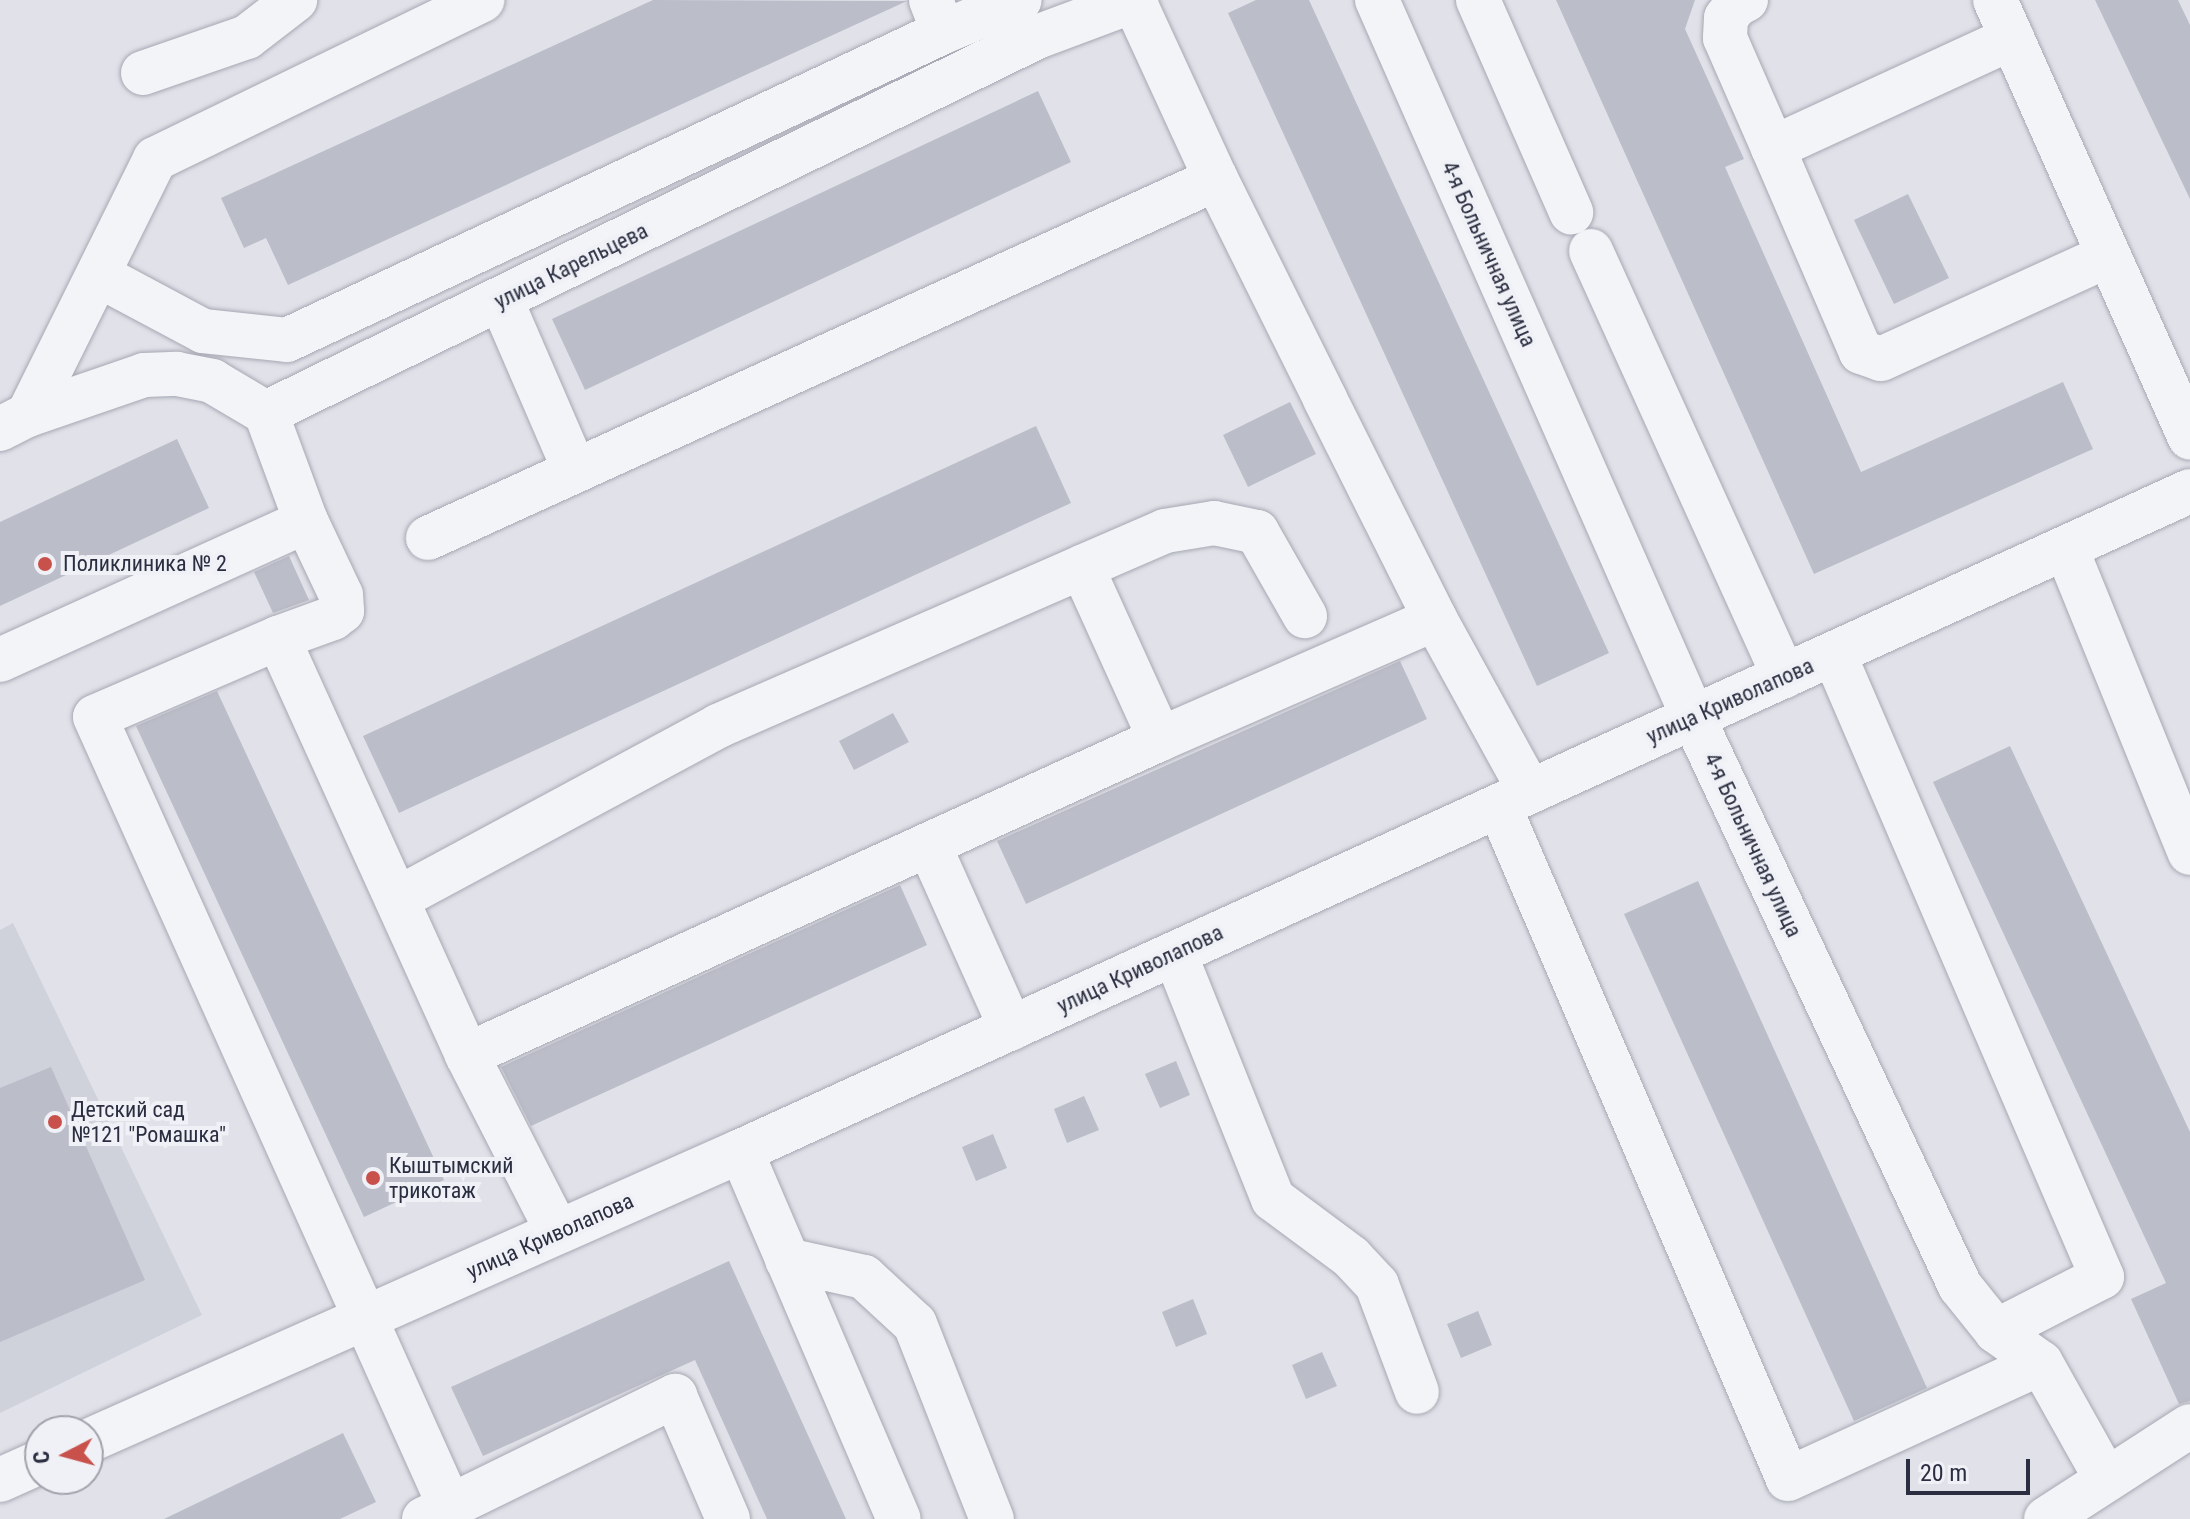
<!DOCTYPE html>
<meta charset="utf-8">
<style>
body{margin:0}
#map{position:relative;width:2190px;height:1519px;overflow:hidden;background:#e1e2e9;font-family:"Roboto Condensed",sans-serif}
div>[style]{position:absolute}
.built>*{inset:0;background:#cfd1db}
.building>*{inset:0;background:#bbbdc8}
.roads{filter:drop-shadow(0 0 2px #a6a8b3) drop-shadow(0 0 2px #a6a8b3)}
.minor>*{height:44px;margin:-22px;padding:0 22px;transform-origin:22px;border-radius:22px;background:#f3f4f7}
.dots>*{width:22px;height:22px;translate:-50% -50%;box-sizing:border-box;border:4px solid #f0f1f6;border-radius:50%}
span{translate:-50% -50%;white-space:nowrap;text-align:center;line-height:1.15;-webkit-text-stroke:8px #f0f1f6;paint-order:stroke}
.street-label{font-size:22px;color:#2a2e40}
.poi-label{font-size:22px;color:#2a2e40}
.left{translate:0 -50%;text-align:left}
.north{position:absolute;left:24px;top:1415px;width:80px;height:80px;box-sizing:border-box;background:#f0f1f6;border:2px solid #a1a3ad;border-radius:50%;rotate:264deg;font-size:22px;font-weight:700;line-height:32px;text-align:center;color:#2a2e40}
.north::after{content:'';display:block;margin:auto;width:28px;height:36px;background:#c8514c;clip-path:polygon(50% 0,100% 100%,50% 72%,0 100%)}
.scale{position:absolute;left:1906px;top:1459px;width:124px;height:36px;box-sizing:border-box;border:4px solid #2a2e40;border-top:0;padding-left:10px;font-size:24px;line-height:28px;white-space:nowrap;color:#2a2e40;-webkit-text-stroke:6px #f0f1f6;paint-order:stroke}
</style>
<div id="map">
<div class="built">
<div style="clip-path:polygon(13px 923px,202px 1315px,0 1413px,0 930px)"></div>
</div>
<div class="building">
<div style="clip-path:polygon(653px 0,907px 1px,288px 285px,266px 238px,244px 248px,221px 198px)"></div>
<div style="clip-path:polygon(1256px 0,1309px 0,1609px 653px,1537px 686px,1228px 13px)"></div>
<div style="clip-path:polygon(1556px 0,1695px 0,1685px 29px,1744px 159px,1725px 167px,1861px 472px,2063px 382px,2093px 449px,1814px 574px)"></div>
<div style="clip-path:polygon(2095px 0,2178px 0,2190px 25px,2190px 199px)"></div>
<div style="clip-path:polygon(1038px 91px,1071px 162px,585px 390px,552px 319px)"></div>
<div style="clip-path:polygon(1908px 194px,1949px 278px,1894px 304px,1854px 220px)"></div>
<div style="clip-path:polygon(1290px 402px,1316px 454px,1248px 487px,1223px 435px)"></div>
<div style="clip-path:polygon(1036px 426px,1071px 503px,399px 813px,363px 736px)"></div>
<div style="clip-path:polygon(177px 439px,209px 508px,0 606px,0 522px)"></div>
<div style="clip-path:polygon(289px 556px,309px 600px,273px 613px,254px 572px)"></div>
<div style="clip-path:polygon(1400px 661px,1427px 719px,1026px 904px,997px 841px)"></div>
<div style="clip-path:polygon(217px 691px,444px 1180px,364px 1217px,136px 726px)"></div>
<div style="clip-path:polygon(893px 713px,909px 742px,854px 770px,839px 741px)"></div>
<div style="clip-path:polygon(2010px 746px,2190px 1132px,2190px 1401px,2179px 1404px,2131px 1299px,2166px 1283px,1933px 782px)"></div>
<div style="clip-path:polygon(1698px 881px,1927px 1388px,1854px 1421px,1624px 914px)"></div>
<div style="clip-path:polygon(900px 885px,927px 945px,531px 1126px,501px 1067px)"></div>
<div style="clip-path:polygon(1176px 1061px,1190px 1095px,1160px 1108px,1145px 1074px)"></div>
<div style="clip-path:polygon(51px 1067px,145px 1280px,0 1342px,0 1088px)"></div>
<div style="clip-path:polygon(1084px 1096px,1099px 1130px,1067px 1143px,1054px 1109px)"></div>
<div style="clip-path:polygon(993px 1134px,1007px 1168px,976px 1181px,962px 1147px)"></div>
<div style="clip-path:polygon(729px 1261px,846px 1519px,767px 1519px,695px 1360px,483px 1456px,451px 1387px)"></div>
<div style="clip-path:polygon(1193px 1299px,1207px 1334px,1176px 1347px,1162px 1312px)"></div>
<div style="clip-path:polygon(1478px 1311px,1492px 1345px,1461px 1358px,1447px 1324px)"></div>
<div style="clip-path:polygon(1322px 1352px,1337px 1386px,1306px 1399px,1292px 1365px)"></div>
<div style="clip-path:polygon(343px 1433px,376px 1502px,340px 1519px,164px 1519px)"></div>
</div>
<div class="roads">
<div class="minor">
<div style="left:931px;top:0;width:34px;rotate:69deg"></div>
<div style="left:943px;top:32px;width:83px;rotate:-22.6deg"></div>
<div style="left:1377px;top:0;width:784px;rotate:66.22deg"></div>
<div style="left:1693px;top:717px;width:629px;rotate:64.86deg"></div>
<div style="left:1960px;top:1286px;width:58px;rotate:51.3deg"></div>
<div style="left:1996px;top:1331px;width:55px;rotate:35.4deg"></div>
<div style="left:2041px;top:1363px;width:133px;rotate:60.7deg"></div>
<div style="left:1478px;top:0;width:232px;rotate:66.3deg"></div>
<div style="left:1746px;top:0;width:11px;rotate:153deg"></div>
<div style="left:1736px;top:5px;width:16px;rotate:128deg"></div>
<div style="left:1726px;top:18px;width:20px;rotate:93deg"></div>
<div style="left:1725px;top:38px;width:120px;rotate:66.4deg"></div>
<div style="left:1995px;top:0;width:479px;rotate:66deg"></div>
<div style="left:1134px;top:1px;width:196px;rotate:65.3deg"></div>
<div style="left:1216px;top:179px;width:246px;rotate:63.6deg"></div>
<div style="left:1325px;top:399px;width:246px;rotate:63.4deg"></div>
<div style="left:1435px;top:619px;width:197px;rotate:61.2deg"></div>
<div style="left:2012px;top:38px;width:263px;rotate:155.3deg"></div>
<div style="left:1773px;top:148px;width:222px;rotate:66.7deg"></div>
<div style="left:1861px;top:352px;width:21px;rotate:19deg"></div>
<div style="left:1881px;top:359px;width:248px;rotate:-24.5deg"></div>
<div style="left:143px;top:73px;width:110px;rotate:-19.1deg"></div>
<div style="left:247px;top:37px;width:61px;rotate:-37.6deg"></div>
<div style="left:1591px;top:251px;width:467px;rotate:65.6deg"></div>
<div style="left:100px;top:276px;width:117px;rotate:28.1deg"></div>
<div style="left:203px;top:331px;width:84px;rotate:6.1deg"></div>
<div style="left:287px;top:340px;width:725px;rotate:-25.15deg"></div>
<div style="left:501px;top:300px;width:186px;rotate:66.6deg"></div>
<div style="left:266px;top:413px;width:858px;rotate:-26deg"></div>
<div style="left:1037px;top:37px;width:106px;rotate:-20.5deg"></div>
<div style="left:266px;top:413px;width:115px;rotate:69.7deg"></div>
<div style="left:306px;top:521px;width:82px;rotate:64.7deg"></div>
<div style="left:341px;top:595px;width:16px;rotate:86deg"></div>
<div style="left:342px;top:611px;width:11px;rotate:142deg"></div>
<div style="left:333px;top:618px;width:59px;rotate:160deg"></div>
<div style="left:278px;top:638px;width:458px;rotate:65.6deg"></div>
<div style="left:467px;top:1055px;width:198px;rotate:62.9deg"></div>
<div style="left:28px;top:415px;width:286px;rotate:-63.6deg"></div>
<div style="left:155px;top:159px;width:364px;rotate:-25.9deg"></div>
<div style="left:0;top:429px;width:31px;rotate:-27deg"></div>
<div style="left:28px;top:415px;width:123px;rotate:-19deg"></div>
<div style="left:144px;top:375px;width:33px;rotate:-2deg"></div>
<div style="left:177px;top:374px;width:36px;rotate:11deg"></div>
<div style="left:212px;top:381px;width:63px;rotate:30.7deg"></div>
<div style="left:428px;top:538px;width:866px;rotate:-24.49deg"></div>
<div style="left:2066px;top:548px;width:329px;rotate:67.9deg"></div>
<div style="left:1082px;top:567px;width:90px;rotate:-23.4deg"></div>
<div style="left:1165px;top:531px;width:50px;rotate:-9.3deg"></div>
<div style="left:1214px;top:523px;width:44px;rotate:11.8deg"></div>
<div style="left:1257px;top:532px;width:97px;rotate:60.3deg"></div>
<div style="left:278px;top:638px;width:199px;rotate:156.7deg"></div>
<div style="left:95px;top:717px;width:866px;rotate:65.8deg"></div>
<div style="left:1834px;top:654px;width:678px;rotate:66.72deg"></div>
<div style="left:2102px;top:1277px;width:119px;rotate:153deg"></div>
<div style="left:0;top:660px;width:336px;rotate:-24.4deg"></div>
<div style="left:1499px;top:806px;width:732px;rotate:66.76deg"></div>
<div style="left:1788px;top:1479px;width:278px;rotate:-24.6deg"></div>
<div style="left:929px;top:845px;width:201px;rotate:65.9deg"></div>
<div style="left:397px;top:899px;width:365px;rotate:-28.3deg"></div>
<div style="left:718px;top:726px;width:397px;rotate:-23.6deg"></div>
<div style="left:1082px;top:567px;width:189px;rotate:65.6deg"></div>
<div style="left:1175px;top:954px;width:264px;rotate:68.2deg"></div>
<div style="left:1273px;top:1199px;width:97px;rotate:36.6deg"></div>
<div style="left:1351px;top:1257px;width:38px;rotate:47deg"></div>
<div style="left:1377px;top:1285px;width:114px;rotate:69.5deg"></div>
<div style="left:467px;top:1055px;width:762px;rotate:-24.51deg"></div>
<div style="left:1160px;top:739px;width:300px;rotate:-23.6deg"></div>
<div style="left:741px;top:1151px;width:400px;rotate:66.8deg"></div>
<div style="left:787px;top:1260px;width:79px;rotate:12.4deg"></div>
<div style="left:864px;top:1277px;width:69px;rotate:42.7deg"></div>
<div style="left:915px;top:1324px;width:210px;rotate:68.5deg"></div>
<div style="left:88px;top:1441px;width:714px;rotate:-23.95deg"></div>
<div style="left:741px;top:1151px;width:1592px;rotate:-24.49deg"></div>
<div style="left:0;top:1480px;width:44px;rotate:-24.2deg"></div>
<div style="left:424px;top:1519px;width:280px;rotate:-26.1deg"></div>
<div style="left:675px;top:1396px;width:134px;rotate:66.7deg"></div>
<div style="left:2046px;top:1519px;width:171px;rotate:-32.9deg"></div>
</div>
</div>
<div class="dots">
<div style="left:45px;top:564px;background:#c8514c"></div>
<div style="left:55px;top:1122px;background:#c8514c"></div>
<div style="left:373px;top:1178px;background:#c8514c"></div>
</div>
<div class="street-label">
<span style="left:1489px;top:254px;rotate:66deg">4-я Больничная улица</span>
<span style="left:571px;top:266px;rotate:-26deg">улица Карельцева</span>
<span style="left:1730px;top:701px;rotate:-24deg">улица Криволапова</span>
<span style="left:1753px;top:845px;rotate:65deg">4-я Больничная улица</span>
<span style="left:1140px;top:969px;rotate:-25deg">улица Криволапова</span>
<span style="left:550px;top:1236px;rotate:-24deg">улица Криволапова</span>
</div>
<div class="poi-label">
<span class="left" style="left:63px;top:564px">Поликлиника № 2</span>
<span class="left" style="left:71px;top:1122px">Детский сад<br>№121 "Ромашка"</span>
<span class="left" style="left:389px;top:1178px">Кыштымский<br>трикотаж</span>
</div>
<div class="north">С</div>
<div class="scale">20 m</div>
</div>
